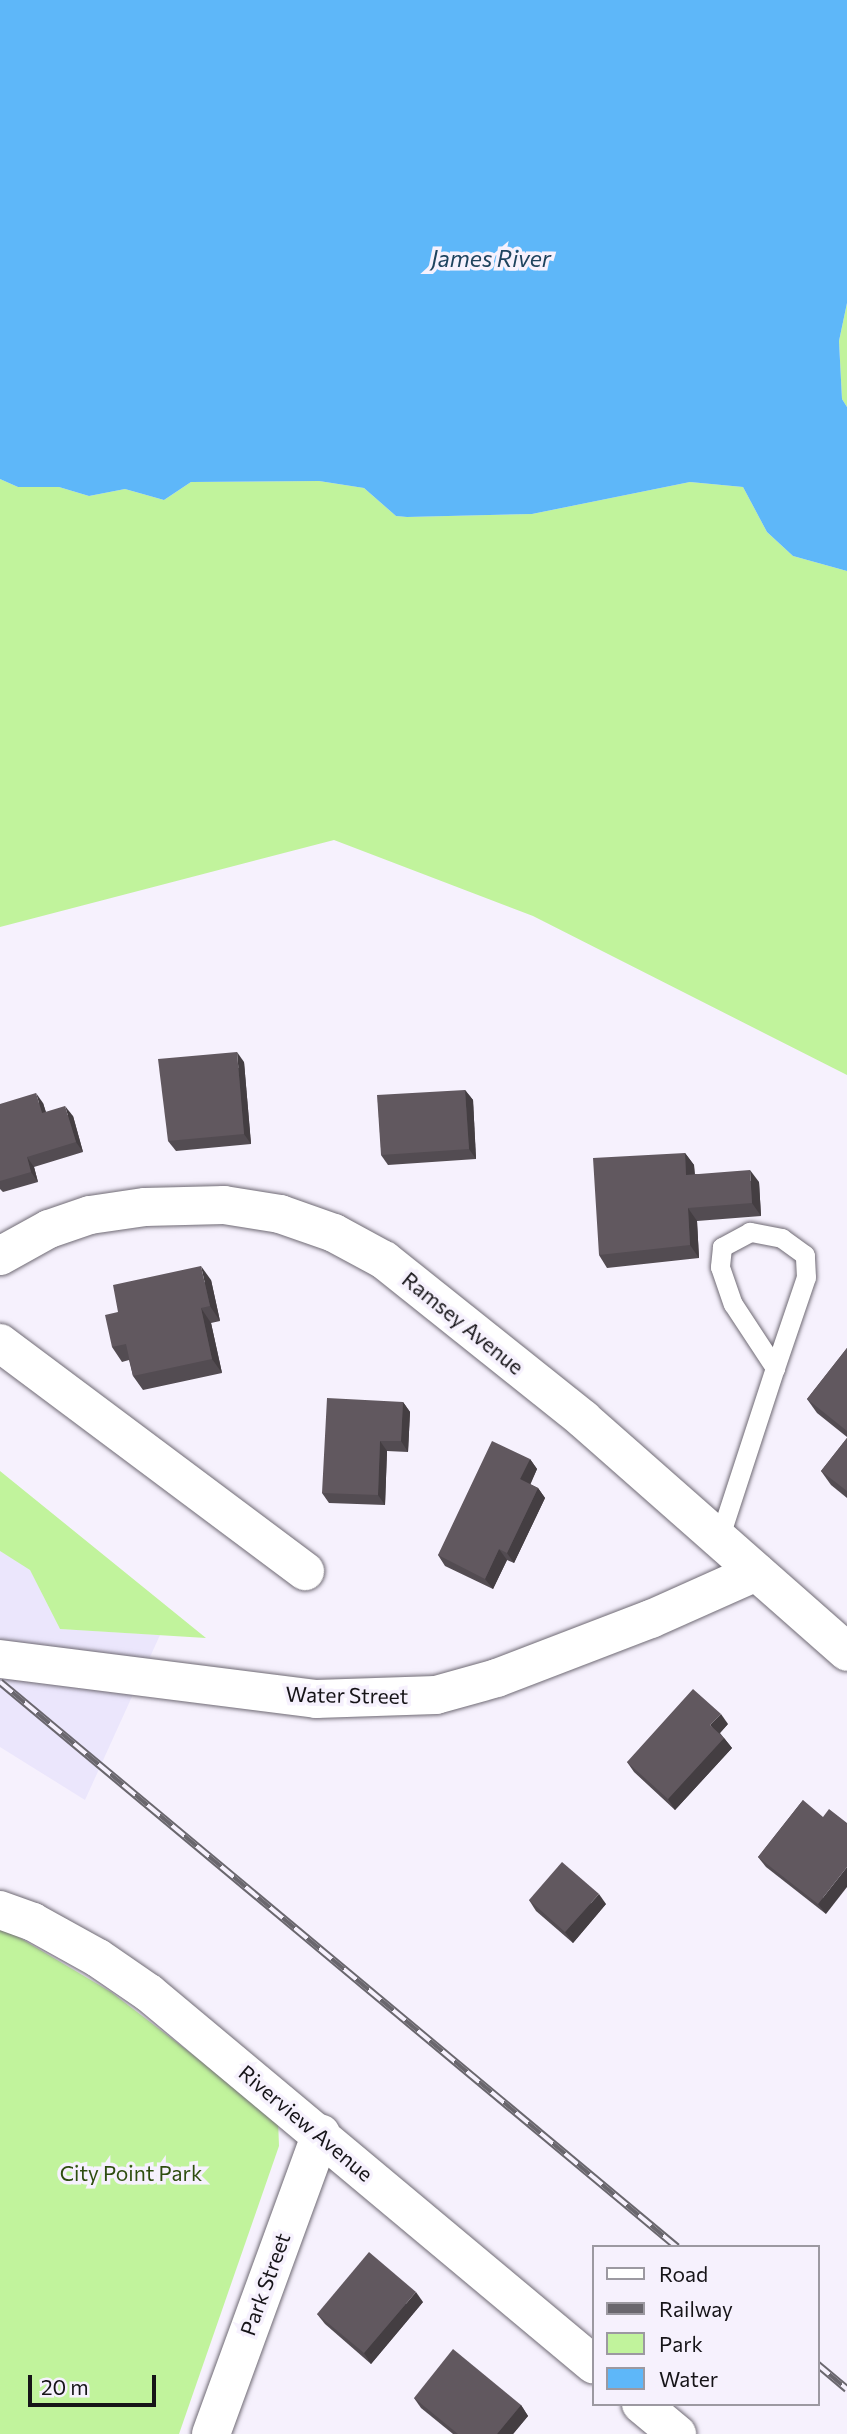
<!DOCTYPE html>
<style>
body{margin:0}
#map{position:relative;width:847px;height:2434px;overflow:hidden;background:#f6f1fd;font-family:Commissioner,sans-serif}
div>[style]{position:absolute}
.industrial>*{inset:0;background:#ebe6fc}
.green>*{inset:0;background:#c1f39c}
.water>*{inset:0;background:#5eb7f9}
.roads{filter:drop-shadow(0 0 2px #6f6a74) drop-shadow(0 0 2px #6f6a74)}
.service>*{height:19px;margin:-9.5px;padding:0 9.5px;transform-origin:9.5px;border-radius:9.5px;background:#fff}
.minor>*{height:38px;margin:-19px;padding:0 19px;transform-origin:19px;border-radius:19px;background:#fff}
.rail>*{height:8px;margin-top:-4px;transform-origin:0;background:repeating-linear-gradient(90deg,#f6f1fd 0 16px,#6a676e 0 32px);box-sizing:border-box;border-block:2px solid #6a676e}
.wall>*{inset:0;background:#534c52}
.shaded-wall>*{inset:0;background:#443e42}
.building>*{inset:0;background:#61585f}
span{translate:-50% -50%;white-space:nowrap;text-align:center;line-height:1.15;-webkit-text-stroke:7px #f6f1fd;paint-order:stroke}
.street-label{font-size:21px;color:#161418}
.park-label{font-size:21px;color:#2e4d0f}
.water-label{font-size:23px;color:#1e435e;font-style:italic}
.legend{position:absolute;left:592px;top:2245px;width:228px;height:161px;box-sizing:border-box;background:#f6f1fd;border:2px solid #9c99a1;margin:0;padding:9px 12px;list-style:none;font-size:21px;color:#161418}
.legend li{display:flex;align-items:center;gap:14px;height:35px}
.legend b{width:35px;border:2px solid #9c99a1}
.scale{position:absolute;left:28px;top:2375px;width:128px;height:32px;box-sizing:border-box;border:4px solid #161418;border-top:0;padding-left:9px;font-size:21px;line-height:24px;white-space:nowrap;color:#161418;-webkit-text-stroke:5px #f6f1fd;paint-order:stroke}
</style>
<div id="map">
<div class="industrial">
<div style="clip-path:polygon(0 1551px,30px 1569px,60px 1629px,160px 1635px,85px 1800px,0 1747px)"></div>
</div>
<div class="green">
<div style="clip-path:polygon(847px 303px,847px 407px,842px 399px,839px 341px)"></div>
<div style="clip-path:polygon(0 479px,18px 487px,59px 487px,89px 496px,125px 489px,164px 500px,191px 482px,319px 481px,364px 488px,396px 516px,407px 517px,532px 514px,690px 482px,743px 487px,767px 532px,793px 556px,847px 571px,847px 1075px,533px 916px,334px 840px,0 927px)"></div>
<div style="clip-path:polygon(0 1471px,206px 1638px,60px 1629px,30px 1570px,0 1551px)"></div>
<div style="clip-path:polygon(0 1926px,111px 1992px,278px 2120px,279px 2146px,179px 2434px,0 2434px)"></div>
</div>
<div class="water">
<div style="clip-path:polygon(0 0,847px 0,847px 303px,839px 341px,842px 399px,847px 407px,847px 571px,793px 556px,767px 532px,743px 487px,690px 482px,532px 514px,407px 517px,396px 516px,364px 488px,319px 481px,191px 482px,164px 500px,125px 489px,89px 496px,59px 487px,18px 487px,0 479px)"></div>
</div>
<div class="roads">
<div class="service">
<div style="left:719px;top:1539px;width:180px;rotate:-71.9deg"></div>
<div style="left:775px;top:1368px;width:96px;rotate:-71.2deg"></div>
<div style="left:806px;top:1277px;width:22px;rotate:-93deg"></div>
<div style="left:805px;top:1255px;width:29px;rotate:-144deg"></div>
<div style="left:782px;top:1238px;width:33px;rotate:-169deg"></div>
<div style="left:750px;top:1232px;width:32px;rotate:152deg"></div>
<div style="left:722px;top:1247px;width:20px;rotate:96deg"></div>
<div style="left:720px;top:1267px;width:39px;rotate:71deg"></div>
<div style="left:733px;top:1304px;width:77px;rotate:56.7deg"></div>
</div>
<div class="minor">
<div style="left:0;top:1256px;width:56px;rotate:-28.9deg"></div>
<div style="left:49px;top:1229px;width:43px;rotate:-18.9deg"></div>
<div style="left:90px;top:1215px;width:56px;rotate:-8.3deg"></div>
<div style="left:145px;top:1207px;width:79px;rotate:-1.5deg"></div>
<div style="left:224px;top:1205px;width:57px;rotate:9.1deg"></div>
<div style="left:280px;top:1214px;width:57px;rotate:19.4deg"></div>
<div style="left:334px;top:1233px;width:57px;rotate:28.4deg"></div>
<div style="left:384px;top:1260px;width:255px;rotate:38.6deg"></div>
<div style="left:583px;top:1419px;width:352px;rotate:41.4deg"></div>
<div style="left:0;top:1343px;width:381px;rotate:36.8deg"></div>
<div style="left:0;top:1659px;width:319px;rotate:7.2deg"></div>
<div style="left:316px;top:1699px;width:120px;rotate:-1.9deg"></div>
<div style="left:436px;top:1695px;width:63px;rotate:-15.6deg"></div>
<div style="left:497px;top:1678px;width:165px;rotate:-21deg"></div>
<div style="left:651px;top:1619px;width:115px;rotate:-24.1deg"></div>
<div style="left:0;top:1910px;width:35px;rotate:20deg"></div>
<div style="left:33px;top:1922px;width:74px;rotate:29deg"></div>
<div style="left:98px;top:1958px;width:62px;rotate:34.5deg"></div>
<div style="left:149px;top:1993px;width:579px;rotate:39.88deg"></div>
<div style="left:641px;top:2404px;width:47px;rotate:39.8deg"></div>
<div style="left:211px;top:2434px;width:320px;rotate:-69.9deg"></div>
</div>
</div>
<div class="rail">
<div style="left:0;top:1682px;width:882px;rotate:39.85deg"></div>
<div style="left:817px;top:2364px;width:39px;rotate:40deg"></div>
</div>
<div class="wall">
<div style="clip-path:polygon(244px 1062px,251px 1144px,176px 1151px,168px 1141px)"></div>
<div style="clip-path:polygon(465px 1090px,473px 1100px,476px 1159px,388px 1165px,381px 1155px)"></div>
<div style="clip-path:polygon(43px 1103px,46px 1112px,73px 1116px,83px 1152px,34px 1167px,38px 1182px,3px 1192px,0 1189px,0 1104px)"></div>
<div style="clip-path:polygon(685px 1153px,694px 1165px,695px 1174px,759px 1182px,761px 1216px,697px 1221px,699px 1258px,607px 1268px,599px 1255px)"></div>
<div style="clip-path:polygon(211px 1280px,220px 1321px,211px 1323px,222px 1373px,143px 1390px,133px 1376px,129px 1360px,122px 1362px,112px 1347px,118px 1312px)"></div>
<div style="clip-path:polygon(847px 1348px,847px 1437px,817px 1413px,807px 1399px)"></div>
<div style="clip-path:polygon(403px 1402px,410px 1412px,408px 1452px,387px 1451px,385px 1505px,329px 1503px,322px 1493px)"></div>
<div style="clip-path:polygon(847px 1438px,847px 1498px,831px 1485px,821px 1471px)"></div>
<div style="clip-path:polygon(530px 1459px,537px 1469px,530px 1484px,538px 1488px,545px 1498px,514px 1563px,507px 1560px,493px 1589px,445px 1566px,438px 1555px)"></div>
<div style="clip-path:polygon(728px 1724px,720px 1733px,732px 1748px,675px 1810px,634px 1772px,627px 1762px)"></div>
<div style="clip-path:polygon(803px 1800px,826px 1914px,766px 1867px,758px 1857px)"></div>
<div style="clip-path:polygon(529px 1900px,606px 1904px,573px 1943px,536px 1911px)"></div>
<div style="clip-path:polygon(423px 2302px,371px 2364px,325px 2324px,317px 2314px)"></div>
<div style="clip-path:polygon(414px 2398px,521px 2405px,528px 2416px,513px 2434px,453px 2434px,421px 2408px)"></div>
</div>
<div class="shaded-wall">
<div style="clip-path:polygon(237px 1052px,244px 1062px,251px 1144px,244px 1134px)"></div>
<div style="clip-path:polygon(465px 1090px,473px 1100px,476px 1159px,469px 1149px)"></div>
<div style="clip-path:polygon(36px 1093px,43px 1103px,49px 1123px,42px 1113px)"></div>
<div style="clip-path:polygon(65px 1106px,73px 1116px,83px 1152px,76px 1142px)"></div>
<div style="clip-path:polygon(685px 1153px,694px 1165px,695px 1187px,686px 1175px)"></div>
<div style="clip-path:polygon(27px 1157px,34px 1167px,38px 1182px,31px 1172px)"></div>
<div style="clip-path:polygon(750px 1170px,759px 1182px,761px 1216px,752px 1203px)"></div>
<div style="clip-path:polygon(688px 1208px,697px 1221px,699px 1258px,690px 1245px)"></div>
<div style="clip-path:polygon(201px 1266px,211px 1280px,220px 1321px,210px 1306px)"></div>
<div style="clip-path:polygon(201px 1308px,211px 1323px,222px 1373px,212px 1359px)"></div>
<div style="clip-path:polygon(403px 1402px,410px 1412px,408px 1452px,401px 1441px)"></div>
<div style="clip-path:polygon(380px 1441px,387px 1451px,385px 1505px,378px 1495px)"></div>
<div style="clip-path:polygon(530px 1459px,537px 1469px,528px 1490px,520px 1479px)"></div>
<div style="clip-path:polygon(538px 1488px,545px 1498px,514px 1563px,507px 1553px)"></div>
<div style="clip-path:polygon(499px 1549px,507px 1560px,493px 1589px,485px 1579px)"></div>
<div style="clip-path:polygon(721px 1714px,728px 1724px,718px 1735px,710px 1725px)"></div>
<div style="clip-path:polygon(724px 1738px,732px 1748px,675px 1810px,668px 1799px)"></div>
<div style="clip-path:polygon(847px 1867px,847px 1887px,826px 1914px,818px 1904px)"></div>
<div style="clip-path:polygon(599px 1894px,606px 1904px,573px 1943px,565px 1932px)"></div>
<div style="clip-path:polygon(416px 2292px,423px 2302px,371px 2364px,364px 2353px)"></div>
<div style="clip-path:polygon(521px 2405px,528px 2416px,513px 2434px,497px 2434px)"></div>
</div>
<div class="building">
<div style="clip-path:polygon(237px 1052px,244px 1134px,168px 1141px,158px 1059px)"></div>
<div style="clip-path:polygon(465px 1090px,469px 1149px,381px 1155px,377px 1095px)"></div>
<div style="clip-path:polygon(36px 1093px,42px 1113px,65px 1106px,76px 1142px,27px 1157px,31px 1172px,0 1181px,0 1104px)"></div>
<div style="clip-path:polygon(685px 1153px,686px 1175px,750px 1170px,752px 1203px,688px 1208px,690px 1245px,599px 1255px,593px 1158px)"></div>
<div style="clip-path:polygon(201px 1266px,210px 1306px,201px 1308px,212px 1359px,133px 1376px,126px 1344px,112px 1347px,105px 1315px,118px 1312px,113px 1285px)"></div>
<div style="clip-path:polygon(847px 1348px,847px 1431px,807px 1399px)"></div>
<div style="clip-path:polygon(327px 1398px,403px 1402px,401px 1441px,380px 1441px,378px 1495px,322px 1493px)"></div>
<div style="clip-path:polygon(847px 1438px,847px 1491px,821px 1471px)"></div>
<div style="clip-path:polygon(492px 1441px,530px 1459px,520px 1479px,538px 1488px,507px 1553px,499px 1549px,485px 1579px,438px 1555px)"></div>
<div style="clip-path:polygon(693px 1689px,721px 1714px,710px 1725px,724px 1738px,668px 1799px,627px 1762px)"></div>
<div style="clip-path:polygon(803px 1800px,823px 1817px,829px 1809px,847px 1823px,847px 1867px,818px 1904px,758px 1857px)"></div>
<div style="clip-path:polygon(562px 1862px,599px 1894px,565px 1932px,529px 1900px)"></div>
<div style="clip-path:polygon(369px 2252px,416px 2292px,364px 2353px,317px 2314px)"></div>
<div style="clip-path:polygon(453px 2349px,521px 2405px,497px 2434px,458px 2434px,414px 2398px)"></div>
</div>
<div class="street-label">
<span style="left:463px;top:1323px;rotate:39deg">Ramsey Avenue</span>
<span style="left:347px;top:1695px;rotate:1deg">Water Street</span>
<span style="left:306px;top:2123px;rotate:40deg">Riverview Avenue</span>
<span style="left:265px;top:2284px;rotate:-70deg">Park Street</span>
</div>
<div class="park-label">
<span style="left:131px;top:2173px">City Point Park</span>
</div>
<div class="water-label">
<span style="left:491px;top:258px">James River</span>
</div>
<ul class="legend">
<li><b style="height:9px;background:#fff"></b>Road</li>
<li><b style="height:9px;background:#6a676e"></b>Railway</li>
<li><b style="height:19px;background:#c1f39c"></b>Park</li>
<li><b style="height:19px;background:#5eb7f9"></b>Water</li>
</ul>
<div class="scale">20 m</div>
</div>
